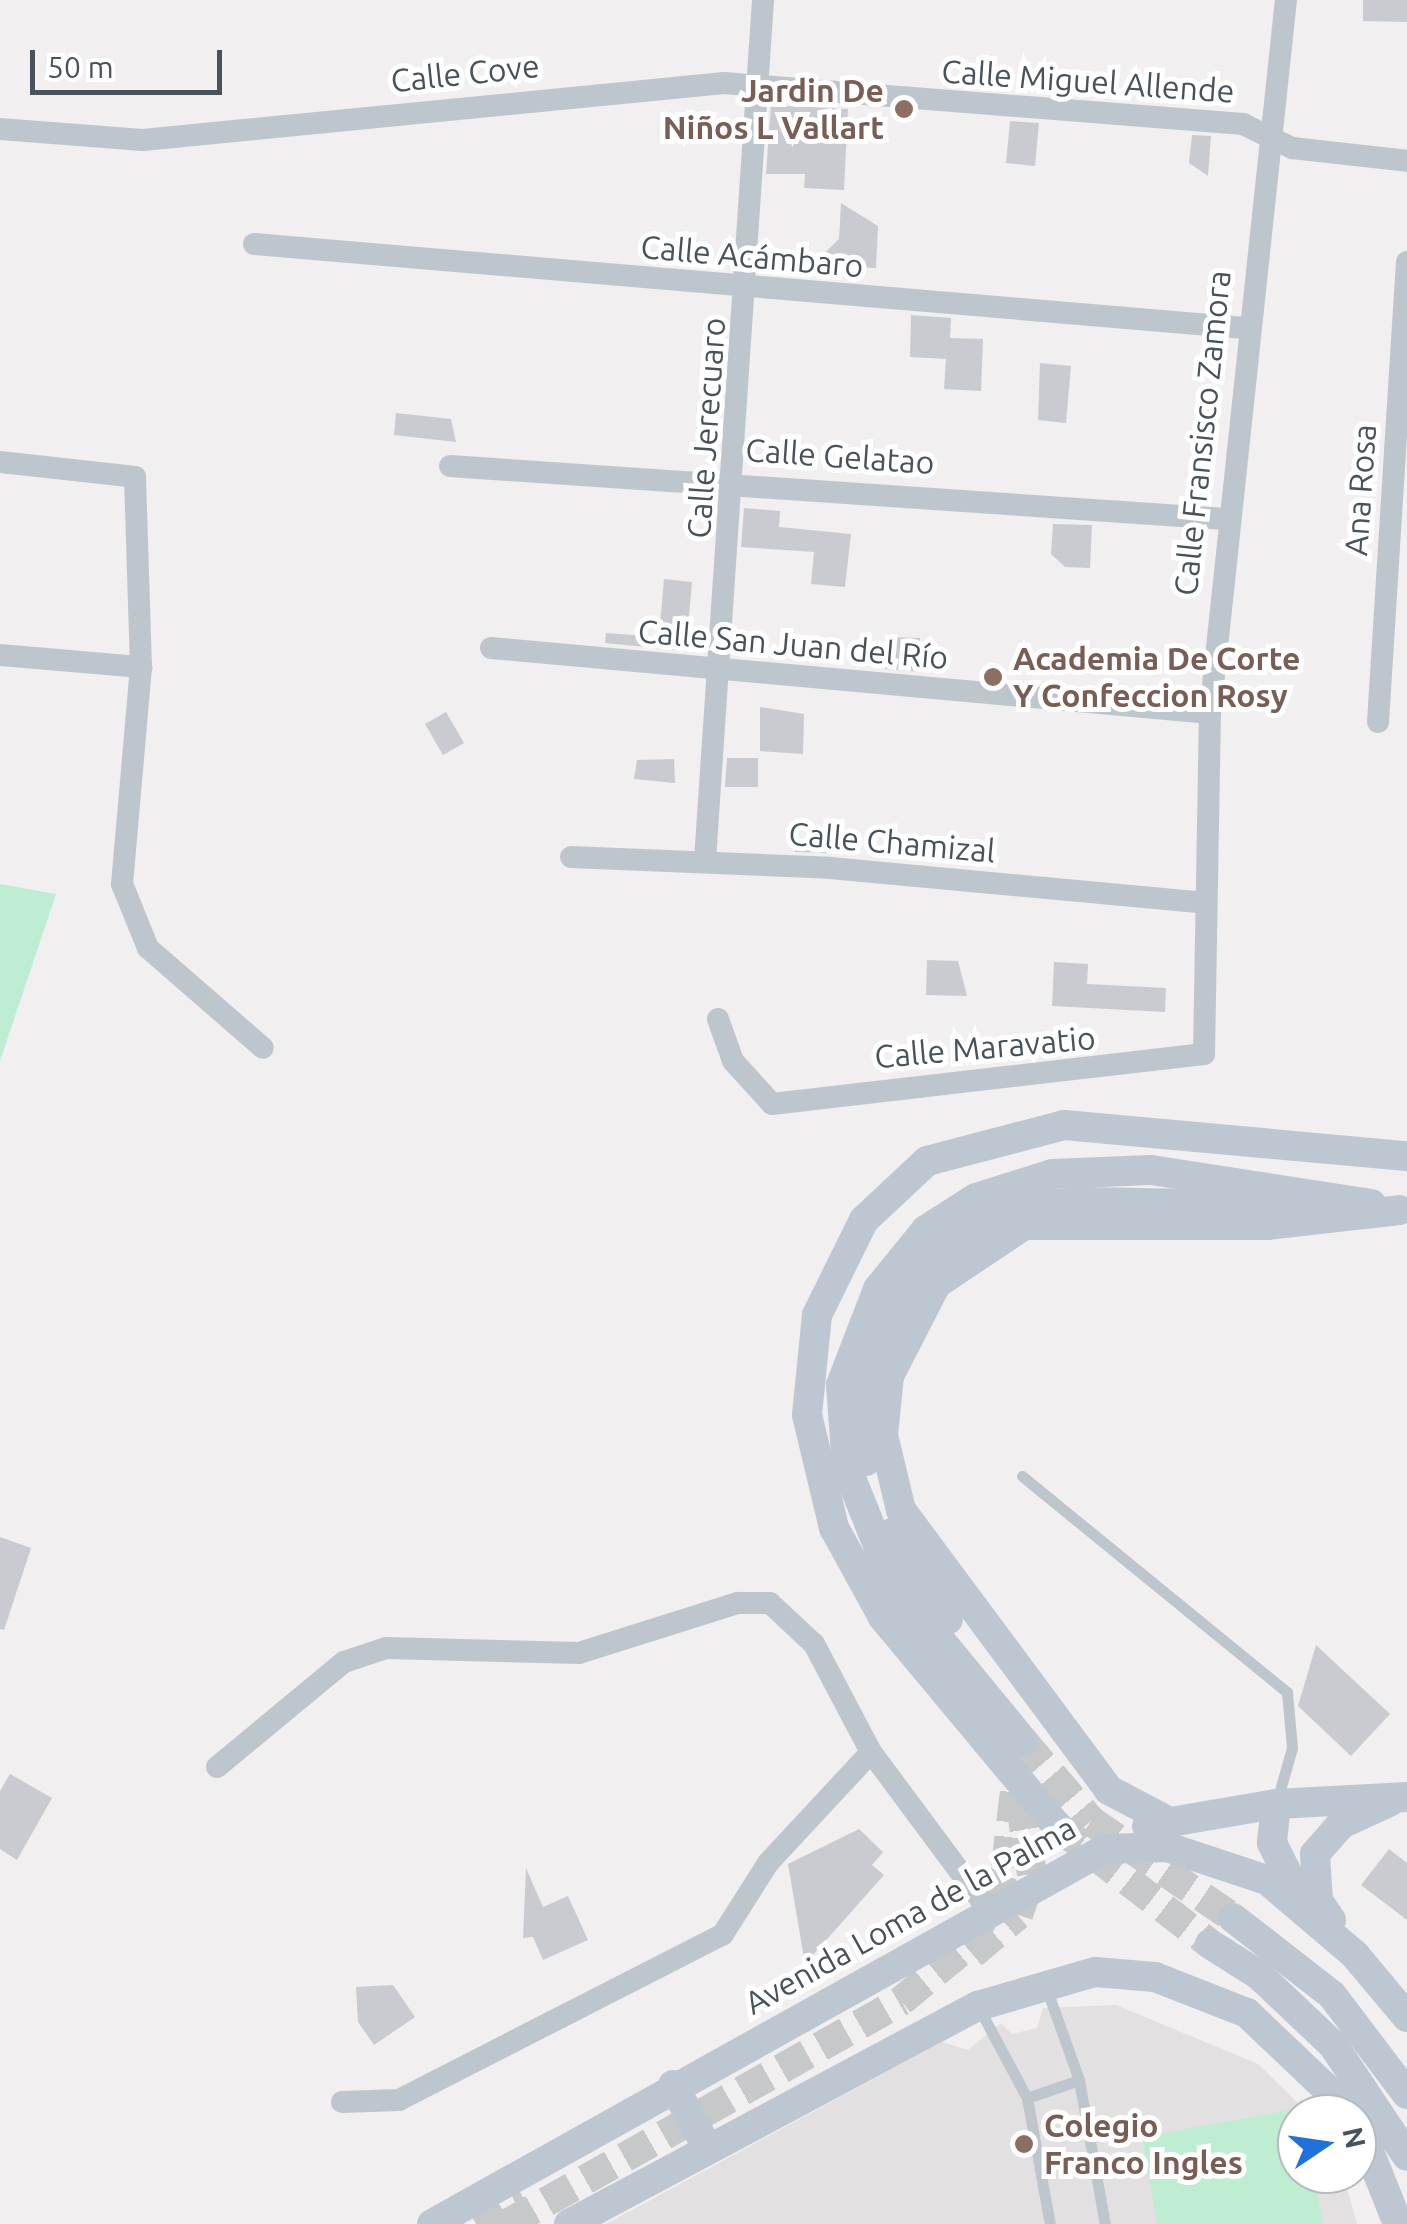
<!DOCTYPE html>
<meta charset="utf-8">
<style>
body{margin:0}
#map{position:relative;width:1407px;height:2224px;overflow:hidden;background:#f1efef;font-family:Ubuntu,sans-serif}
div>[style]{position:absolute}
.education>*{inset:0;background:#e2e0e0}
.green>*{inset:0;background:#bfedd1}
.building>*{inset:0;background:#c9cbd1}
.secondary-tunnel>*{height:30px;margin-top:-15px;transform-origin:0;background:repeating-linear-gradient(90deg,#c7c8ca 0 30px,transparent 0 45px)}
.lane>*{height:11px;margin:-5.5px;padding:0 5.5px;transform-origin:5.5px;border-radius:5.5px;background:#bec6cd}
.street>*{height:22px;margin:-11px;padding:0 11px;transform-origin:11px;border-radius:11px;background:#bec6cd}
.secondary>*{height:30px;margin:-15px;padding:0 15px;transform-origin:15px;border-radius:15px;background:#bdc7d2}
.dots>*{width:28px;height:28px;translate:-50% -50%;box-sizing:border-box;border:5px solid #fff;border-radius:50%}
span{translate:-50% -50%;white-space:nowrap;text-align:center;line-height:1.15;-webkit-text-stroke:10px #fff;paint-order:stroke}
.street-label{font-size:32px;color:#48525b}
.education-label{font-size:32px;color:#785e54;font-weight:700}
.right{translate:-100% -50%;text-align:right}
.left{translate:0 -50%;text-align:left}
.north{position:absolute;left:1277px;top:2094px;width:100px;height:100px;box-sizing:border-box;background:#fff;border:2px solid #b6babd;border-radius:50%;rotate:77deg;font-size:28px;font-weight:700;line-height:40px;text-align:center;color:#48525b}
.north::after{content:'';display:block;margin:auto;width:35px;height:45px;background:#2072da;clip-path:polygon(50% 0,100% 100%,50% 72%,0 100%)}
.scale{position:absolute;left:30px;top:50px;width:192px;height:45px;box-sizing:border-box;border:5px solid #48525b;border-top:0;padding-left:12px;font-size:30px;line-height:35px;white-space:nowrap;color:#48525b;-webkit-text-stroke:8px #fff;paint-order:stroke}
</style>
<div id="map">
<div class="education">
<div style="clip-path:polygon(1116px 2005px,1258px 2064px,1309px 2114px,1297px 2114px,1297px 2174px,1343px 2174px,1357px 2224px,606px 2224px,942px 2042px,968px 2050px,1001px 2023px,1012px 2034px,1037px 2028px,1043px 2008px)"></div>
</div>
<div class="green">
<div style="clip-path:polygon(0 884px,56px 894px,0 1061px)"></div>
<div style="clip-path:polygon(1301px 2108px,1297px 2174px,1314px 2174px,1323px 2224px,1157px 2224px,1142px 2137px)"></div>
</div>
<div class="building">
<div style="clip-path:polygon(1363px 0,1407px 0,1407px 22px,1363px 21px)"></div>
<div style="clip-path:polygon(771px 105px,848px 109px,844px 190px,804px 188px,805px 174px,766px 174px)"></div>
<div style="clip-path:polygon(1010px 121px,1039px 123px,1035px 166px,1006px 163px)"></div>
<div style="clip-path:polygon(1192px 135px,1211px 136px,1208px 176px,1189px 163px)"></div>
<div style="clip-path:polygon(841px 203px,878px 226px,876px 268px,812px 265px,839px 239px)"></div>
<div style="clip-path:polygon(911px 315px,951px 318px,950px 338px,983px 339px,981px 391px,944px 389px,946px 359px,910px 357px)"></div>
<div style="clip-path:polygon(1040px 363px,1071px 366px,1066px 423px,1038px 420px)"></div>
<div style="clip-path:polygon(396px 413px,451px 419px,456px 442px,394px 435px)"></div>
<div style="clip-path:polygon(744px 508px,780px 511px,779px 527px,851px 534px,845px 587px,811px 584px,814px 552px,741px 547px)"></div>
<div style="clip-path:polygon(1053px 524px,1092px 525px,1090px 568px,1065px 567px,1051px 554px)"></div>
<div style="clip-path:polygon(664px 579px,692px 582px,686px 651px,605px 643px,606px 633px,659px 637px)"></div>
<div style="clip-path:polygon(885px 637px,920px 638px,920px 672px,885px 669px)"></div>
<div style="clip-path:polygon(760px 707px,804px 714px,803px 754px,760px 751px)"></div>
<div style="clip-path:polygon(446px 712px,464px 743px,443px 755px,425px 724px)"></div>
<div style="clip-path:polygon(727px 758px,758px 758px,758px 787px,725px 787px)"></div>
<div style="clip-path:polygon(674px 759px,675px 783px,634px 779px,637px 760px)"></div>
<div style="clip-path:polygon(796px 843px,831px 846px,831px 853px,795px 852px)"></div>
<div style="clip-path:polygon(927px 960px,958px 961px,967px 996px,926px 995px)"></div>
<div style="clip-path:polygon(1054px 962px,1088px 964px,1087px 984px,1166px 988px,1165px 1012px,1052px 1006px)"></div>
<div style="clip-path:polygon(0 1537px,31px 1548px,4px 1630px,0 1629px)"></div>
<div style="clip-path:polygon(1316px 1645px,1390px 1714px,1351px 1756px,1298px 1706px)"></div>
<div style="clip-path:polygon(10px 1774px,52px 1798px,17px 1860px,0 1849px,0 1791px)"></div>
<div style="clip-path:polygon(859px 1829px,883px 1852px,872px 1865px,884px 1875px,805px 1964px,788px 1864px)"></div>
<div style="clip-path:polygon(1389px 1849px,1407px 1863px,1407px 1920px,1361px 1885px)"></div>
<div style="clip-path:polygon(526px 1868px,543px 1907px,568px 1896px,588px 1940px,543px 1960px,533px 1937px,523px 1938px)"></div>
<div style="clip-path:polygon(393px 1985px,415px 2017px,374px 2045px,358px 2022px,356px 1987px)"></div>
</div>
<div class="secondary-tunnel">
<div style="left:1023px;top:1741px;width:105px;rotate:49.6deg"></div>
<div style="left:1091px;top:1821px;width:172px;rotate:34.3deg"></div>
<div style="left:1057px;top:1826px;width:193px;rotate:37.6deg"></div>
<div style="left:972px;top:1954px;width:60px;rotate:-40.3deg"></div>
<div style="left:1018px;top:1915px;width:43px;rotate:-71.1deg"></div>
<div style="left:1032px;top:1874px;width:74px;rotate:-99.3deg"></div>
<div style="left:476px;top:2224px;width:54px;rotate:-29.9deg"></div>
<div style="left:507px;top:2224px;width:453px;rotate:-29.5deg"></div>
<div style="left:901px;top:2001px;width:92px;rotate:-39.7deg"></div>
<div style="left:972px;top:1942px;width:82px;rotate:-65.6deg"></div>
<div style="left:1006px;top:1867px;width:110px;rotate:-83.2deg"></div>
<div style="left:1019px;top:1758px;width:43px;rotate:-100.8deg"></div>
</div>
<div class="lane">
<div style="left:1022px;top:1476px;width:342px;rotate:39.2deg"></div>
<div style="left:1287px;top:1692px;width:56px;rotate:84.9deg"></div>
<div style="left:1292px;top:1748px;width:58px;rotate:105.9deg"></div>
<div style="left:1047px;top:1990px;width:96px;rotate:70.4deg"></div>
<div style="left:1079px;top:2080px;width:146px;rotate:79.8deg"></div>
<div style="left:980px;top:2010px;width:100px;rotate:61.9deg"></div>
<div style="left:1027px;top:2098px;width:128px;rotate:79.7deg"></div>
<div style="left:1027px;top:2098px;width:55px;rotate:-19.1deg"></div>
</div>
<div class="street">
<div style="left:0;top:129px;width:143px;rotate:4.4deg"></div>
<div style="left:143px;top:140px;width:584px;rotate:-5.6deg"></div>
<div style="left:724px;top:83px;width:521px;rotate:4.52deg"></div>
<div style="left:1243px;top:124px;width:55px;rotate:26.1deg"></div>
<div style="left:1292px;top:148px;width:116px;rotate:6.4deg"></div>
<div style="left:254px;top:244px;width:994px;rotate:4.85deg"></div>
<div style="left:0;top:462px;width:136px;rotate:6.3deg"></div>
<div style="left:135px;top:477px;width:190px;rotate:88.2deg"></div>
<div style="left:141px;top:667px;width:218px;rotate:95deg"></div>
<div style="left:122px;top:884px;width:69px;rotate:67.9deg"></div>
<div style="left:148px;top:948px;width:152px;rotate:41deg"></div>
<div style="left:450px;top:466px;width:777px;rotate:3.91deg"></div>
<div style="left:491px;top:648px;width:722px;rotate:5.17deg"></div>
<div style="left:0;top:655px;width:142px;rotate:4.9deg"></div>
<div style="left:1378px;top:722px;width:461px;rotate:-86.4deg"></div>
<div style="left:571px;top:857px;width:259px;rotate:2.4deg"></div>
<div style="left:830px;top:868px;width:378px;rotate:5.3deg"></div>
<div style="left:705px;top:860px;width:862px;rotate:-86.14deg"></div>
<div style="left:718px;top:1019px;width:45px;rotate:70.3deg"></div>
<div style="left:733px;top:1061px;width:58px;rotate:47.8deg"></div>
<div style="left:772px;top:1104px;width:435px;rotate:-6.6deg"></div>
<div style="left:1204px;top:1054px;width:341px;rotate:-89deg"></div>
<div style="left:1210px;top:713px;width:717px;rotate:-83.92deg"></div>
<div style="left:217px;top:1767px;width:165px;rotate:-39.6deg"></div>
<div style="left:344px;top:1662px;width:44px;rotate:-18.4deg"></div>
<div style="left:386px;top:1648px;width:193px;rotate:1.5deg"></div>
<div style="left:579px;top:1653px;width:167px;rotate:-17.5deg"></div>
<div style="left:738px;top:1603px;width:32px"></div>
<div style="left:770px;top:1603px;width:60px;rotate:43deg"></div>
<div style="left:814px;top:1644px;width:122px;rotate:62.2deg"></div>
<div style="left:871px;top:1752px;width:198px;rotate:53.4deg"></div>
<div style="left:342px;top:2102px;width:57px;rotate:-2deg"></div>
<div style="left:399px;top:2100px;width:364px;rotate:-27.1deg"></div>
<div style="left:723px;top:1934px;width:84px;rotate:-57.6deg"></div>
<div style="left:768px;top:1863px;width:151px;rotate:-47.1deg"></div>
</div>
<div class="secondary">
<div style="left:866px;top:1461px;width:62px;rotate:-92.8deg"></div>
<div style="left:863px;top:1399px;width:62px;rotate:-74.2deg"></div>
<div style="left:880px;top:1339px;width:55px;rotate:-63.9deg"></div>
<div style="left:904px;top:1290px;width:98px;rotate:-42.9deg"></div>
<div style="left:976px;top:1223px;width:55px;rotate:-18.1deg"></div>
<div style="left:1028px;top:1206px;width:57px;rotate:-4deg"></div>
<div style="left:1085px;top:1202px;width:204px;rotate:1.1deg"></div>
<div style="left:892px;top:1533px;width:103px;rotate:57.2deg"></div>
<div style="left:1023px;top:1741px;width:205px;rotate:-129.4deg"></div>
<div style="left:893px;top:1583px;width:124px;rotate:-111.8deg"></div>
<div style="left:847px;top:1468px;width:83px;rotate:-94.1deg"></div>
<div style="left:841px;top:1385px;width:103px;rotate:-68.9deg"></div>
<div style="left:878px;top:1289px;width:76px;rotate:-50.9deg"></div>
<div style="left:926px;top:1230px;width:59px;rotate:-32.6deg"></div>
<div style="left:976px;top:1198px;width:80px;rotate:-17.5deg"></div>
<div style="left:1052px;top:1174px;width:99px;rotate:-2.3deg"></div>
<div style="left:1151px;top:1170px;width:223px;rotate:8.8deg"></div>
<div style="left:1276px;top:1804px;width:39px;rotate:96deg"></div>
<div style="left:1272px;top:1843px;width:60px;rotate:63.4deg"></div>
<div style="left:1162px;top:1818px;width:60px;rotate:-152.2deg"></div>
<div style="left:1109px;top:1790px;width:349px;rotate:-126.6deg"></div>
<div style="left:901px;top:1510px;width:77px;rotate:-103.5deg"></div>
<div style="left:883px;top:1435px;width:59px;rotate:-84.2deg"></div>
<div style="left:889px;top:1376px;width:103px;rotate:-62.9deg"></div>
<div style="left:936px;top:1284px;width:106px;rotate:-33.8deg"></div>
<div style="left:1024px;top:1225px;width:244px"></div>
<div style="left:1268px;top:1225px;width:132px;rotate:-6.5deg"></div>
<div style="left:1057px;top:1826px;width:272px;rotate:-129.8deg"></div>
<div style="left:883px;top:1617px;width:102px;rotate:-118.8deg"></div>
<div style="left:834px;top:1528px;width:116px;rotate:-103.4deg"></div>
<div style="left:807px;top:1415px;width:100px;rotate:-84.3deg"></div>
<div style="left:817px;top:1315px;width:106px;rotate:-63.7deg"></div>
<div style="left:864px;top:1220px;width:86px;rotate:-43.1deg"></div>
<div style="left:927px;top:1161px;width:142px;rotate:-14.7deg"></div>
<div style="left:1064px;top:1125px;width:344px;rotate:5.2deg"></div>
<div style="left:1147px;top:1826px;width:131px;rotate:-9.7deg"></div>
<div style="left:1276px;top:1804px;width:131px;rotate:-3.1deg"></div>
<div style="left:1233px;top:1918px;width:125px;rotate:37.9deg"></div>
<div style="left:1332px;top:1995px;width:124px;rotate:52.9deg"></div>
<div style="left:1331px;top:1920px;width:23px;rotate:-124deg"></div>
<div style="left:1318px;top:1901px;width:47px;rotate:-93.7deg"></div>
<div style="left:1315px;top:1854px;width:40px;rotate:-49deg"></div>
<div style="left:1341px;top:1824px;width:53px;rotate:-24.6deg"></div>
<div style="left:1210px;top:1944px;width:58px;rotate:32.3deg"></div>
<div style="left:1259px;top:1975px;width:102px;rotate:43.4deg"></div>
<div style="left:1333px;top:2045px;width:133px;rotate:56.3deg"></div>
<div style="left:673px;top:2085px;width:71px;rotate:61.3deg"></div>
<div style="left:1357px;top:2121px;width:111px;rotate:68.3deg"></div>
<div style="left:432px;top:2224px;width:770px;rotate:-29.13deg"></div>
<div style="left:1105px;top:1849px;width:62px;rotate:-1.8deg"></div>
<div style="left:1167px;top:1847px;width:105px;rotate:18.3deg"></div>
<div style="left:1267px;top:1880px;width:116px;rotate:40.4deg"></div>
<div style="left:1355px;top:1955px;width:81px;rotate:50deg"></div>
<div style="left:569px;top:2224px;width:463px;rotate:-28.1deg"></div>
<div style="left:978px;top:2006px;width:122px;rotate:-16.2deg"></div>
<div style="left:1095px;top:1972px;width:60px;rotate:4.8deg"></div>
<div style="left:1155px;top:1977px;width:99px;rotate:21.4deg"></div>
<div style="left:1247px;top:2013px;width:146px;rotate:43.6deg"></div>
</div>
<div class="dots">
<div style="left:904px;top:109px;background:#8d6e63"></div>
<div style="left:993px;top:677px;background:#8d6e63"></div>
<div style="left:1024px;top:2144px;background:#8d6e63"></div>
</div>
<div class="street-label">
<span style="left:465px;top:73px;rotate:-6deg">Calle Cove</span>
<span style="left:1088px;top:81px;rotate:4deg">Calle Miguel Allende</span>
<span style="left:752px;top:256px;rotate:5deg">Calle Acámbaro</span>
<span style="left:706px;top:428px;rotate:-86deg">Calle Jerecuaro</span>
<span style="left:1202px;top:433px;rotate:-84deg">Calle Fransisco Zamora</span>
<span style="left:840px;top:456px;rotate:4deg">Calle Gelatao</span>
<span style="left:1360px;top:490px;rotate:-86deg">Ana Rosa</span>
<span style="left:793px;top:644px;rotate:5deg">Calle San Juan del Río</span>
<span style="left:892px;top:842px;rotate:5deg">Calle Chamizal</span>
<span style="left:985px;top:1047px;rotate:-5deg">Calle Maravatio</span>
<span style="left:910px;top:1915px;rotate:-29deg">Avenida Loma de la Palma</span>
</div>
<div class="education-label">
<span class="right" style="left:884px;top:109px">Jardin De<br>Niños L Vallart</span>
<span class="left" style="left:1013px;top:677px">Academia De Corte<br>Y Confeccion Rosy</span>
<span class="left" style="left:1044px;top:2144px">Colegio<br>Franco Ingles</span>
</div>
<div class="north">N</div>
<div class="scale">50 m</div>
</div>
